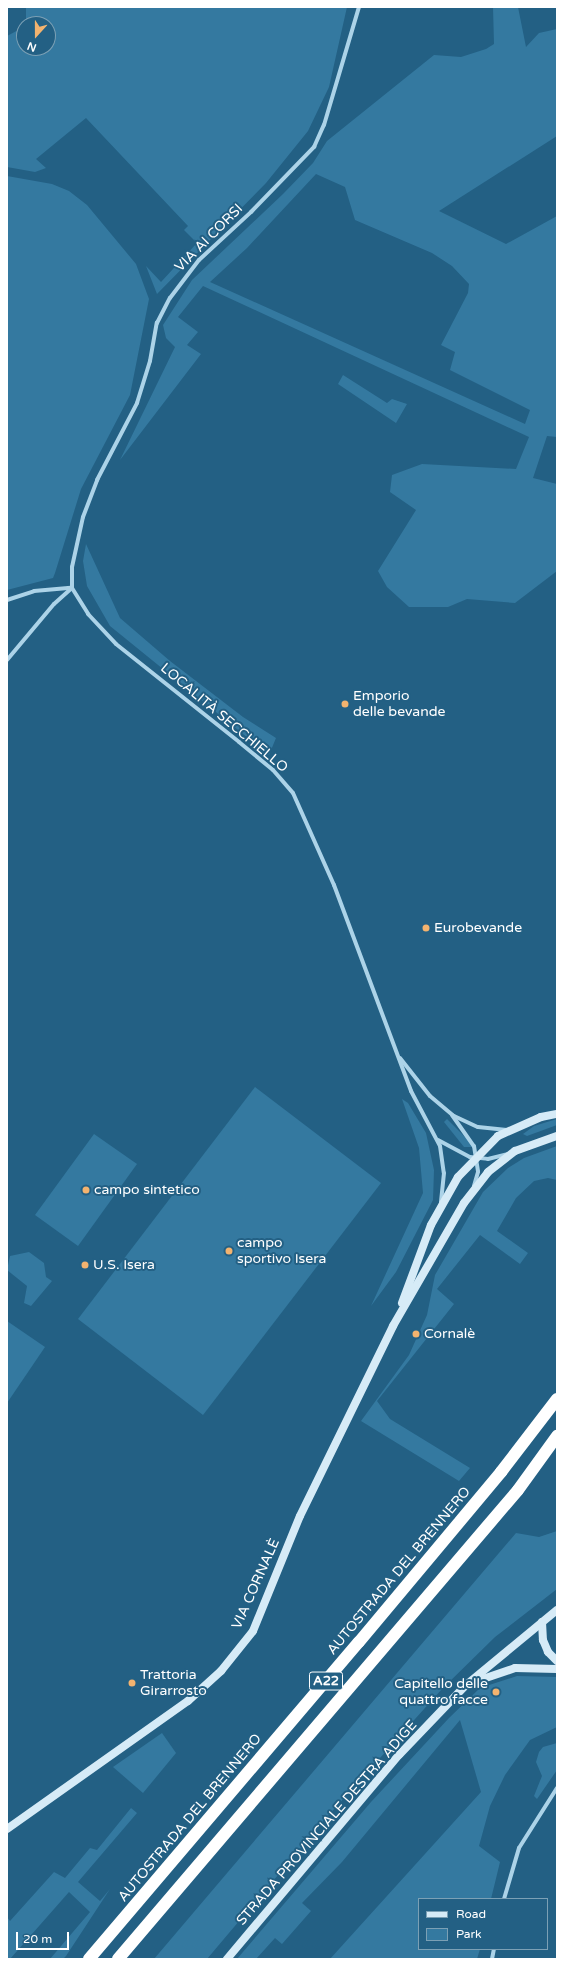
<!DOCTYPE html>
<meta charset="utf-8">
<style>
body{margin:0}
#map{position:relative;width:564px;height:1966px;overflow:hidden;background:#236084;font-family:"Varela Round",sans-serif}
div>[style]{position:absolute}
.green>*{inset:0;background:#3479a0}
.street>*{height:4px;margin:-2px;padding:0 2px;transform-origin:2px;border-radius:2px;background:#acd3e8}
.secondary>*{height:8px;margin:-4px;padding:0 4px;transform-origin:4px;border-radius:4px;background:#d6ebf7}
.highway>*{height:12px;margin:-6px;padding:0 6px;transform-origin:6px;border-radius:6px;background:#fff}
.dots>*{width:11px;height:11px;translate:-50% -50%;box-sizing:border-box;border:2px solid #236084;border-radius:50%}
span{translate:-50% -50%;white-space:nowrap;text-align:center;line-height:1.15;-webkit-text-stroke:4px #236084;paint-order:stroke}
.shield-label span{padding:1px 3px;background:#236084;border:1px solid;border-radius:3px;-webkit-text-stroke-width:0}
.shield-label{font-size:13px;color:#fff;font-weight:700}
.street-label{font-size:14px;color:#fff}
.poi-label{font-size:14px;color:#fff}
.left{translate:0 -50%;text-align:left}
.right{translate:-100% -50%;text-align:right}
.frame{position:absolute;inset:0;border:8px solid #fff;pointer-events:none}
.legend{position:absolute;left:418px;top:1898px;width:130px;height:52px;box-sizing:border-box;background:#236084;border:1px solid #7ba0b5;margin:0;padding:5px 7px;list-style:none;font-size:12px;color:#fff}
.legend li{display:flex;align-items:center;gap:8px;height:20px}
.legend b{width:20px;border:1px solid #7ba0b5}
.north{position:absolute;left:16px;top:16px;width:40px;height:40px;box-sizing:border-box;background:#236084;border:1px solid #7ba0b5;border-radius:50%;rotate:201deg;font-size:11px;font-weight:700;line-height:16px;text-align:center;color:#fff}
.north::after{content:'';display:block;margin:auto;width:14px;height:18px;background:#f3b36f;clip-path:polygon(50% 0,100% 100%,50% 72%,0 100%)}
.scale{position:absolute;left:16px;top:1932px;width:53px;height:18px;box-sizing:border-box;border:2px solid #fff;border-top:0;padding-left:5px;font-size:12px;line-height:14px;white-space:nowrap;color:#fff;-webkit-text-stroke:3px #236084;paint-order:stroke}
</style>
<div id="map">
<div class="green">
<div style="clip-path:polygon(26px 7px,347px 7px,329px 87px,308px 131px,266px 183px,157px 294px,146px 266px,161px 282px,197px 243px,184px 230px,188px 226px,86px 118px,36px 159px,46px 168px,35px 172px,7px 167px,7px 36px,24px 27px,24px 48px,48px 48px,48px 24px,26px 24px)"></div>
<div style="clip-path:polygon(evenodd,493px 7px,518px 7px,526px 47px,539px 33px,557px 29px,557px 136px,439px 211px,506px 244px,557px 216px,557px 437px,547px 436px,533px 478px,557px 484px,557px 571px,515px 603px,467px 599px,448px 607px,409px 607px,387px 587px,378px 571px,416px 510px,390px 492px,392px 475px,422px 464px,516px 469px,529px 437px,203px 286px,178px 317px,198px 332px,187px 345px,201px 354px,120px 460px,175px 347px,166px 338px,163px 325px,192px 280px,283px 194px,313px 163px,327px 141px,434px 55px,461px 57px,486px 49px,494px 44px,493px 7px,316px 174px,345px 187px,355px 220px,432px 253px,452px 266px,469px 284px,468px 293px,441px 345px,455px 352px,450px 370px,530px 410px,525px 424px,210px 282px,247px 248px,316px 174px)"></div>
<div style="clip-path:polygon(7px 176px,52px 184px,69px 191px,87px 205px,136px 264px,149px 299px,130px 395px,81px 489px,55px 573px,53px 578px,7px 590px)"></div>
<div style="clip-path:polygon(343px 375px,387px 403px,392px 399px,407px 404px,396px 423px,338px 384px)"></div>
<div style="clip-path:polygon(86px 544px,120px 618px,170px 661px,243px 717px,276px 738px,269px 755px,110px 626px,87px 586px,83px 561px)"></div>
<div style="clip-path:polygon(255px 1087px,381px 1183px,203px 1415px,78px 1319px)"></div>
<div style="clip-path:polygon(402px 1099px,408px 1103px,426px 1133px,434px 1170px,433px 1200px,396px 1272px,371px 1306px,423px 1193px,419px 1148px)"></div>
<div style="clip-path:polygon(447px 1119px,470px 1142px,473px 1147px,464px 1147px,444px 1122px)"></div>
<div style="clip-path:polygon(557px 1119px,557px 1125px,527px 1136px,523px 1134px,534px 1126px)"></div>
<div style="clip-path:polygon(94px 1134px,137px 1164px,78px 1246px,35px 1215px)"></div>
<div style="clip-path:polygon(557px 1146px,557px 1180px,548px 1178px,534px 1181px,516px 1198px,497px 1231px,528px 1253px,520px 1264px,480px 1235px,437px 1289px,454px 1304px,377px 1401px,390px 1419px,470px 1468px,459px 1481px,361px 1421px,409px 1355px,427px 1315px,435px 1275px,483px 1192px,508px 1168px,524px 1158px)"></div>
<div style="clip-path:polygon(29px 1252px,44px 1263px,46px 1277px,52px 1281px,31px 1306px,24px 1303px,27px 1286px,7px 1270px,10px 1256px)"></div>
<div style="clip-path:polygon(7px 1321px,45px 1347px,7px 1403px)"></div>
<div style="clip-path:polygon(557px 1531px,557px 1589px,495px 1637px,442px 1689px,327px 1817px,207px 1959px,154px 1959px,516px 1533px,539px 1537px)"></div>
<div style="clip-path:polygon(517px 1676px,557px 1677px,557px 1727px,530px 1740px,505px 1775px,490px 1806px,479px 1846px,500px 1862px,491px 1899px,419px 1899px,419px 1949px,480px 1949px,477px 1959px,330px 1959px,481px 1792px,460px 1720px,342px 1862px,302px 1903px,311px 1911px,282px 1944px,275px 1938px,256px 1959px,237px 1959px,371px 1802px,449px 1718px,480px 1688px)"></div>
<div style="clip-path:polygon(162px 1733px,176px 1753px,143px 1793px,113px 1767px)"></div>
<div style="clip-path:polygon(557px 1743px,557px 1770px,537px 1799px,534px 1796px,542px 1776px,536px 1762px,539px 1752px,543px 1747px)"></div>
<div style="clip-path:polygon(131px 1808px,137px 1813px,78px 1882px,100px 1901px,110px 1889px,66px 1956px,63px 1959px,50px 1959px,90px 1912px,69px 1892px,10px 1959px,7px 1959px,7px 1917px,10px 1921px,54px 1872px,65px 1878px,90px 1848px,97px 1850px)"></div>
</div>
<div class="street">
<div style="left:72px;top:588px;width:31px;rotate:58deg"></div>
<div style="left:88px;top:614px;width:41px;rotate:47deg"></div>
<div style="left:116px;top:644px;width:157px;rotate:38.5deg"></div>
<div style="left:239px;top:742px;width:44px;rotate:39.5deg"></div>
<div style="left:273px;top:770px;width:30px;rotate:49deg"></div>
<div style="left:293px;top:793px;width:101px;rotate:66deg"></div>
<div style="left:334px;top:885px;width:220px;rotate:69.5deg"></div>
<div style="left:411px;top:1091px;width:62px;rotate:62.2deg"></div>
<div style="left:440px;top:1146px;width:27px;rotate:82deg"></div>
<div style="left:444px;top:1173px;width:29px;rotate:96deg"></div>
<div style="left:7px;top:600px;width:28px;rotate:-18deg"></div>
<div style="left:34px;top:591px;width:37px;rotate:-5deg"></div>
<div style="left:7px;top:660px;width:73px;rotate:-50deg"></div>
<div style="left:54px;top:604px;width:24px;rotate:-42deg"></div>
<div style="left:72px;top:588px;width:21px;rotate:-90deg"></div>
<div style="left:72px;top:567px;width:51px;rotate:-77.6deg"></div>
<div style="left:83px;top:517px;width:40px;rotate:-69deg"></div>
<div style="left:97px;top:480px;width:87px;rotate:-62.5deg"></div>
<div style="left:137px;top:403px;width:44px;rotate:-72.8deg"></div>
<div style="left:150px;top:361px;width:39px;rotate:-80deg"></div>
<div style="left:157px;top:323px;width:28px;rotate:-63deg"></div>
<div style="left:170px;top:298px;width:48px;rotate:-52.7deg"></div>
<div style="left:199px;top:260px;width:71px;rotate:-42.7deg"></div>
<div style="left:251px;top:212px;width:91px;rotate:-45.9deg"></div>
<div style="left:314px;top:147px;width:24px;rotate:-66deg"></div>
<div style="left:324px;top:125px;width:123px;rotate:-73.5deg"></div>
<div style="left:400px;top:1058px;width:48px;rotate:51.7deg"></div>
<div style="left:430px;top:1096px;width:31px;rotate:40deg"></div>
<div style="left:454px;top:1116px;width:26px;rotate:25deg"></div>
<div style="left:478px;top:1127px;width:29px;rotate:6deg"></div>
<div style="left:452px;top:1115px;width:38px;rotate:55deg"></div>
<div style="left:474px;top:1146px;width:26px;rotate:81deg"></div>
<div style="left:478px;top:1172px;width:15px;rotate:106deg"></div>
<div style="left:438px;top:1140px;width:36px;rotate:28deg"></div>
<div style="left:470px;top:1157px;width:18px;rotate:6deg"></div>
<div style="left:488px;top:1159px;width:21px;rotate:-14deg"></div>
<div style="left:504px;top:1899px;width:53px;rotate:-73.6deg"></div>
<div style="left:519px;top:1848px;width:71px;rotate:-57.7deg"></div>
<div style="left:492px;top:1959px;width:10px;rotate:-79deg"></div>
</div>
<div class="secondary">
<div style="left:402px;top:1303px;width:83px;rotate:-69.6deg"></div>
<div style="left:431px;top:1225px;width:55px;rotate:-60.6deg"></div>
<div style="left:458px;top:1177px;width:57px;rotate:-45.7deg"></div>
<div style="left:498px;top:1136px;width:47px;rotate:-23.8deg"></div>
<div style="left:541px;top:1117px;width:16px;rotate:-11deg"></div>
<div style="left:542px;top:1622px;width:18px;rotate:87deg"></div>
<div style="left:543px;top:1640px;width:13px;rotate:67deg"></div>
<div style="left:548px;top:1652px;width:13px;rotate:45deg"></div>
<div style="left:471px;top:1683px;width:46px;rotate:-18.8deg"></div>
<div style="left:515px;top:1668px;width:42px;rotate:1.4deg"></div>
<div style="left:7px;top:1829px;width:222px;rotate:-35.3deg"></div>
<div style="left:188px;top:1701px;width:45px;rotate:-42.3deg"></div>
<div style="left:221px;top:1671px;width:51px;rotate:-51.3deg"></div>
<div style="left:253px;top:1631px;width:124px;rotate:-67.8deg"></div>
<div style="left:300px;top:1516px;width:212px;rotate:-63.9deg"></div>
<div style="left:393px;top:1326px;width:142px;rotate:-60deg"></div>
<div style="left:464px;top:1203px;width:39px;rotate:-52deg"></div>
<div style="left:488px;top:1172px;width:34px;rotate:-38deg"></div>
<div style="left:515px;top:1151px;width:45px;rotate:-19.7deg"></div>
<div style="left:227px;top:1959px;width:267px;rotate:-49.9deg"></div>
<div style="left:399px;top:1755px;width:97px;rotate:-46.3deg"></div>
<div style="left:466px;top:1685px;width:118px;rotate:-39.5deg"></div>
</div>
<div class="highway">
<div style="left:89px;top:1959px;width:416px;rotate:-49.6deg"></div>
<div style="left:359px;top:1642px;width:222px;rotate:-50.1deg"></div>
<div style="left:501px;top:1472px;width:92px;rotate:-52.5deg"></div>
<div style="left:118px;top:1959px;width:616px;rotate:-49.54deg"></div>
<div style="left:518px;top:1490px;width:67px;rotate:-54.2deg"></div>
</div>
<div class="dots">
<div style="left:345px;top:704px;background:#f3b36f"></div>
<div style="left:426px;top:928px;background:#f3b36f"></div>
<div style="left:86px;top:1190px;background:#f3b36f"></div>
<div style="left:229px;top:1251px;background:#f3b36f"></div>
<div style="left:85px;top:1265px;background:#f3b36f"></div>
<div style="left:416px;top:1334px;background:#f3b36f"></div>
<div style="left:132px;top:1683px;background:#f3b36f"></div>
<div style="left:496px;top:1692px;background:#f3b36f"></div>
</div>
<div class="shield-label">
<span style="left:326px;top:1681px">A22</span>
</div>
<div class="street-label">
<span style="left:209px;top:238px;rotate:-45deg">VIA AI CORSI</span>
<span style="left:224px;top:718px;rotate:40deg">LOCALITÀ SECCHIELLO</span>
<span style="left:399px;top:1571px;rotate:-50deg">AUTOSTRADA DEL BRENNERO</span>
<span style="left:256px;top:1584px;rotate:-66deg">VIA CORNALÈ</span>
<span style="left:190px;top:1818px;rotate:-50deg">AUTOSTRADA DEL BRENNERO</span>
<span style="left:327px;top:1823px;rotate:-49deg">STRADA PROVINCIALE DESTRA ADIGE</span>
</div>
<div class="poi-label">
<span class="left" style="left:353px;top:704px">Emporio<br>delle bevande</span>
<span class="left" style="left:434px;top:928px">Eurobevande</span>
<span class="left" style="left:94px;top:1190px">campo sintetico</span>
<span class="left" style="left:237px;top:1251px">campo<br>sportivo Isera</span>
<span class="left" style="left:93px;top:1265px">U.S. Isera</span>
<span class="left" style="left:424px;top:1334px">Cornalè</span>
<span class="left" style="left:140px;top:1683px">Trattoria<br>Girarrosto</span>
<span class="right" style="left:488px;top:1692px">Capitello delle<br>quattro facce</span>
</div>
<div class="frame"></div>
<ul class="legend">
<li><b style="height:5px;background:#d6ebf7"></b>Road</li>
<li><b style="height:11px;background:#3479a0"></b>Park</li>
</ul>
<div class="north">N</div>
<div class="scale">20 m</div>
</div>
